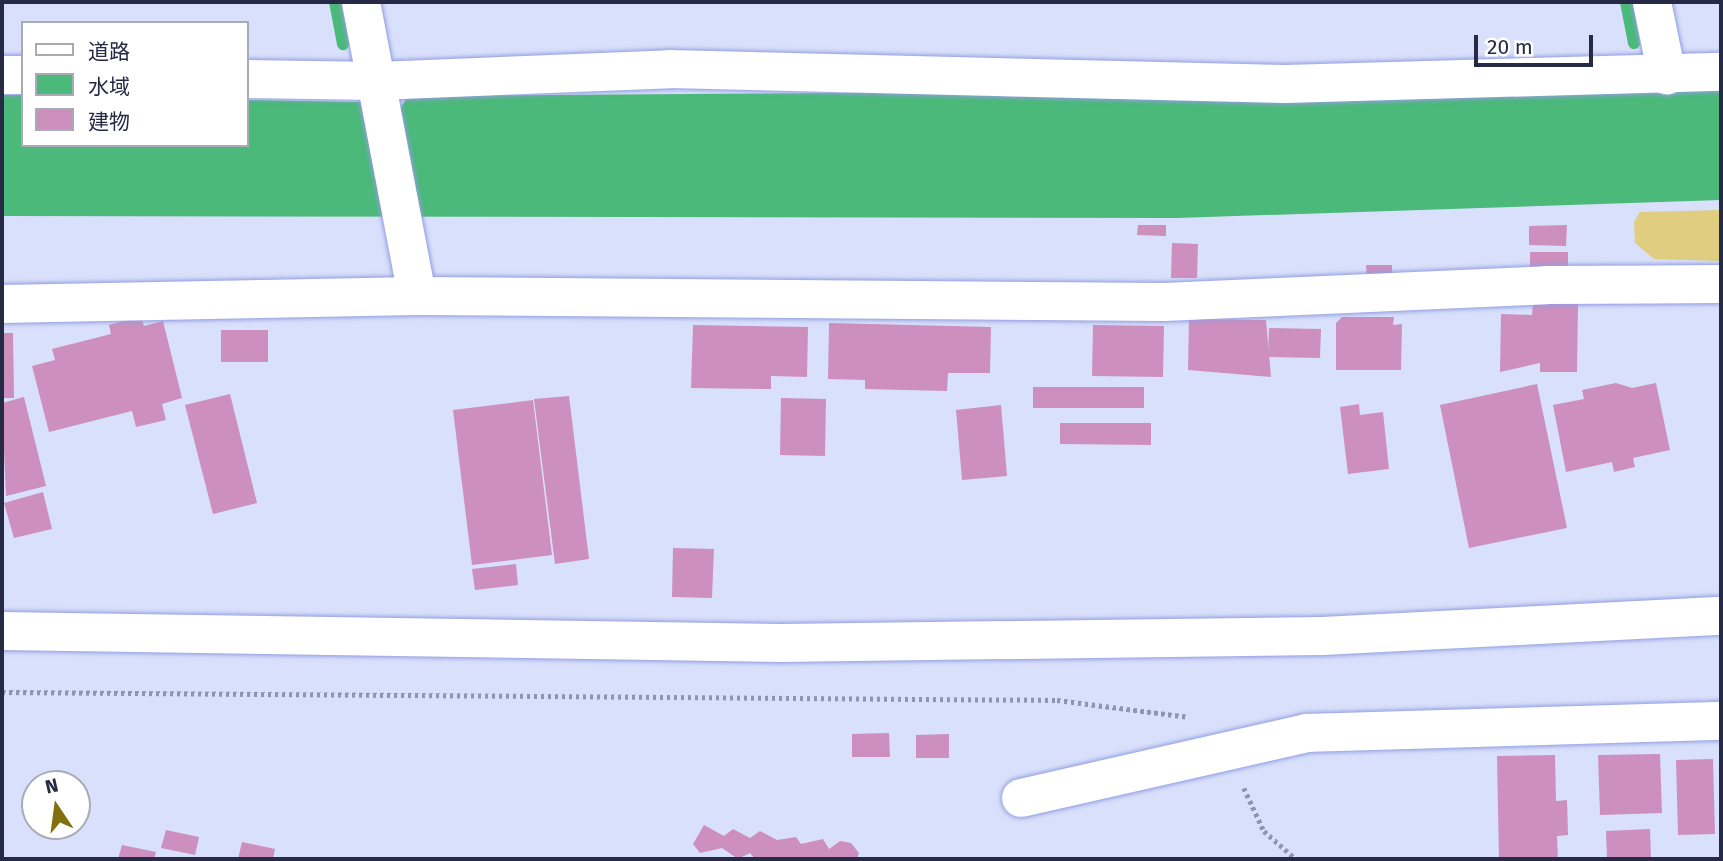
<!DOCTYPE html>
<meta charset="utf-8">
<style>
body{margin:0}
#map{position:relative;width:1723px;height:861px;overflow:hidden;background:#d9e0fb;font-family:"Fira Sans","Noto Sans JP",sans-serif}
div>[style]{position:absolute}
.green>*{inset:0;background:#e1cd7f}
.water>*{inset:0;background:#4ab979}
.stream>*{height:12px;margin:-6px;padding:0 6px;transform-origin:6px;border-radius:6px;background:#4ab979}
.building>*{inset:0;background:#cc8fbe}
.path>*{height:4.5px;margin-top:-2.25px;transform-origin:0;background:repeating-linear-gradient(90deg,#8f95b0 0 3.5px,transparent 0 7px)}
.roads{filter:drop-shadow(0 0 2px #929ee0) drop-shadow(0 0 2px #929ee0)}
.minor>*{height:38px;margin:-19px;padding:0 19px;transform-origin:19px;border-radius:19px;background:#fff}
span{translate:-50% -50%;white-space:nowrap;text-align:center;line-height:1.15;-webkit-text-stroke:5px #fff;paint-order:stroke}
.frame{position:absolute;inset:0;border:4px solid #262a45;pointer-events:none}
.legend{position:absolute;left:21px;top:21px;width:228px;height:126px;box-sizing:border-box;background:#fff;border:2px solid #a8aab5;margin:0;padding:9px 12px;list-style:none;font-size:21px;color:#262a45}
.legend li{display:flex;align-items:center;gap:14px;height:35px}
.legend b{width:35px;border:2px solid #a8aab5}
.north{position:absolute;left:21px;top:770px;width:70px;height:70px;box-sizing:border-box;background:#fff;border:2px solid #a8aab5;border-radius:50%;rotate:347deg;font-size:19px;font-weight:700;line-height:28px;text-align:center;color:#262a45}
.north::after{content:'';display:block;margin:auto;width:24px;height:32px;background:#846f0e;clip-path:polygon(50% 0,100% 100%,50% 72%,0 100%)}
.scale{position:absolute;left:1474px;top:35px;width:119px;height:32px;box-sizing:border-box;border:4px solid #262a45;border-top:0;padding-left:9px;font-size:21px;line-height:24px;white-space:nowrap;color:#262a45;-webkit-text-stroke:5px #fff;paint-order:stroke}
</style>
<div id="map">
<div class="green">
<div style="clip-path:polygon(1721px 210px,1721px 261px,1654px 259px,1635px 243px,1634px 222px,1640px 212px)"></div>
</div>
<div class="water">
<div style="clip-path:polygon(1721px 87px,1721px 200px,1177px 218px,2px 216px,2px 95px,23px 95px,23px 145px,247px 145px,247px 100px,360px 102px,399px 110px,408px 96px)"></div>
</div>
<div class="stream">
<div style="left:335px;top:2px;width:43px;rotate:79.2deg"></div>
<div style="left:1626px;top:2px;width:42px;rotate:79deg"></div>
</div>
<div class="building">
<div style="clip-path:polygon(1138px 225px,1166px 225px,1166px 236px,1137px 235px)"></div>
<div style="clip-path:polygon(1567px 225px,1566px 246px,1529px 245px,1529px 226px)"></div>
<div style="clip-path:polygon(1172px 243px,1198px 244px,1197px 278px,1171px 278px)"></div>
<div style="clip-path:polygon(1530px 252px,1568px 252px,1568px 270px,1530px 270px)"></div>
<div style="clip-path:polygon(1366px 265px,1392px 265px,1392px 279px,1367px 280px)"></div>
<div style="clip-path:polygon(1533px 304px,1578px 304px,1577px 372px,1540px 372px,1540px 363px,1500px 372px,1501px 314px,1532px 315px)"></div>
<div style="clip-path:polygon(141px 316px,144px 326px,163px 321px,182px 398px,162px 404px,166px 420px,136px 427px,132px 411px,49px 432px,32px 366px,55px 360px,52px 349px,111px 334px,109px 325px)"></div>
<div style="clip-path:polygon(1342px 317px,1394px 317px,1393px 325px,1402px 324px,1401px 370px,1336px 370px,1336px 323px)"></div>
<div style="clip-path:polygon(1189px 319px,1266px 320px,1271px 377px,1188px 370px)"></div>
<div style="clip-path:polygon(829px 323px,991px 327px,990px 373px,948px 373px,947px 391px,865px 389px,865px 380px,828px 379px)"></div>
<div style="clip-path:polygon(693px 325px,808px 327px,807px 377px,771px 376px,771px 389px,691px 388px)"></div>
<div style="clip-path:polygon(1093px 325px,1164px 326px,1163px 377px,1092px 376px)"></div>
<div style="clip-path:polygon(1269px 328px,1321px 329px,1320px 358px,1268px 357px)"></div>
<div style="clip-path:polygon(221px 330px,268px 330px,268px 362px,221px 362px)"></div>
<div style="clip-path:polygon(2px 333px,13px 333px,14px 398px,2px 398px)"></div>
<div style="clip-path:polygon(1616px 383px,1632px 388px,1656px 383px,1670px 450px,1633px 458px,1635px 467px,1614px 472px,1612px 462px,1566px 472px,1553px 405px,1584px 399px,1582px 390px)"></div>
<div style="clip-path:polygon(1537px 384px,1567px 528px,1469px 548px,1440px 405px)"></div>
<div style="clip-path:polygon(1033px 387px,1144px 387px,1144px 408px,1033px 408px)"></div>
<div style="clip-path:polygon(230px 394px,257px 503px,213px 514px,185px 405px)"></div>
<div style="clip-path:polygon(569px 396px,589px 559px,555px 564px,534px 399px)"></div>
<div style="clip-path:polygon(24px 397px,46px 486px,6px 496px,2px 403px)"></div>
<div style="clip-path:polygon(781px 398px,826px 399px,825px 456px,780px 455px)"></div>
<div style="clip-path:polygon(533px 400px,552px 555px,472px 565px,453px 410px)"></div>
<div style="clip-path:polygon(1359px 404px,1360px 415px,1383px 412px,1389px 469px,1348px 474px,1340px 407px)"></div>
<div style="clip-path:polygon(1001px 405px,1007px 476px,962px 480px,956px 410px)"></div>
<div style="clip-path:polygon(1060px 423px,1151px 423px,1151px 445px,1060px 444px)"></div>
<div style="clip-path:polygon(43px 492px,52px 529px,14px 538px,4px 503px)"></div>
<div style="clip-path:polygon(673px 548px,714px 549px,712px 598px,672px 597px)"></div>
<div style="clip-path:polygon(516px 564px,518px 585px,475px 590px,472px 569px)"></div>
<div style="clip-path:polygon(889px 733px,890px 757px,852px 757px,852px 734px)"></div>
<div style="clip-path:polygon(949px 734px,949px 758px,916px 758px,916px 735px)"></div>
<div style="clip-path:polygon(1660px 754px,1662px 813px,1600px 815px,1598px 755px)"></div>
<div style="clip-path:polygon(1555px 755px,1556px 801px,1567px 800px,1568px 835px,1557px 836px,1558px 859px,1499px 859px,1497px 756px)"></div>
<div style="clip-path:polygon(1713px 759px,1715px 834px,1678px 835px,1676px 760px)"></div>
<div style="clip-path:polygon(704px 825px,724px 836px,733px 829px,750px 838px,760px 831px,777px 840px,796px 837px,801px 844px,823px 839px,829px 849px,840px 841px,851px 843px,859px 853px,857px 859px,755px 859px,750px 853px,738px 859px,722px 848px,700px 853px,693px 844px)"></div>
<div style="clip-path:polygon(1650px 829px,1651px 859px,1607px 859px,1606px 831px)"></div>
<div style="clip-path:polygon(166px 830px,199px 837px,195px 855px,161px 848px)"></div>
<div style="clip-path:polygon(242px 842px,275px 849px,273px 859px,238px 859px)"></div>
<div style="clip-path:polygon(122px 845px,156px 852px,154px 859px,118px 859px)"></div>
</div>
<div class="path">
<div style="left:2px;top:692px;width:1055px;rotate:0.43deg"></div>
<div style="left:1057px;top:700px;width:133px;rotate:7.3deg"></div>
<div style="left:1244px;top:788px;width:47px;rotate:65.1deg"></div>
<div style="left:1264px;top:831px;width:43px;rotate:41.2deg"></div>
</div>
<div class="roads">
<div class="minor">
<div style="left:361px;top:2px;width:299px;rotate:79.2deg"></div>
<div style="left:1652px;top:2px;width:75px;rotate:78.4deg"></div>
<div style="left:2px;top:75px;width:21px"></div>
<div style="left:247px;top:79px;width:130px;rotate:0.9deg"></div>
<div style="left:377px;top:81px;width:293px;rotate:-2.3deg"></div>
<div style="left:670px;top:69px;width:615px;rotate:1.4deg"></div>
<div style="left:1285px;top:84px;width:436px;rotate:-1.6deg"></div>
<div style="left:2px;top:304px;width:415px;rotate:-1.1deg"></div>
<div style="left:417px;top:296px;width:747px;rotate:0.46deg"></div>
<div style="left:1164px;top:302px;width:383px;rotate:-2.5deg"></div>
<div style="left:1547px;top:285px;width:174px;rotate:-0.3deg"></div>
<div style="left:2px;top:631px;width:779px;rotate:0.88deg"></div>
<div style="left:781px;top:643px;width:541px;rotate:-0.74deg"></div>
<div style="left:1322px;top:636px;width:400px;rotate:-2.9deg"></div>
<div style="left:1021px;top:798px;width:293px;rotate:-12.8deg"></div>
<div style="left:1307px;top:733px;width:414px;rotate:-1.7deg"></div>
</div>
</div>
<div class="frame"></div>
<ul class="legend">
<li><b style="height:9px;background:#fff"></b>道路</li>
<li><b style="height:19px;background:#4ab979"></b>水域</li>
<li><b style="height:19px;background:#cc8fbe"></b>建物</li>
</ul>
<div class="north">N</div>
<div class="scale">20 m</div>
</div>
